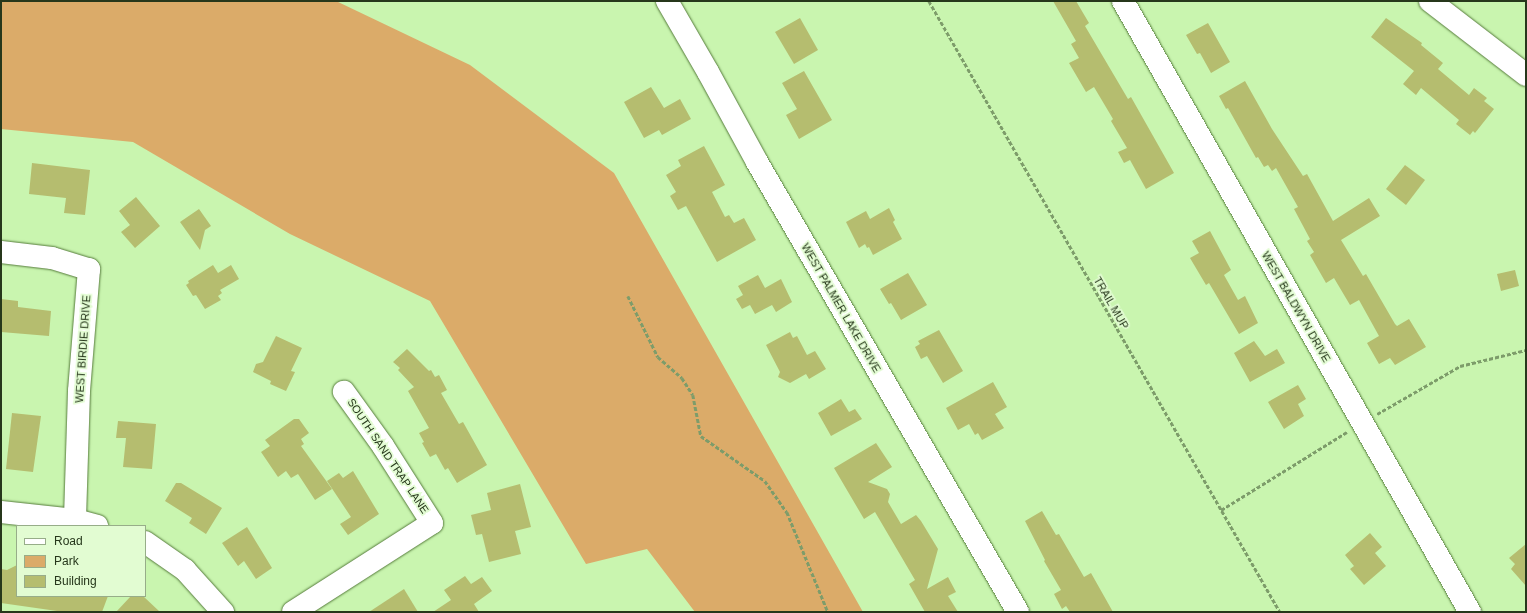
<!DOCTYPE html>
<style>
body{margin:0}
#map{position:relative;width:1527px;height:613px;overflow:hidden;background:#c9f5af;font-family:Helvetica,sans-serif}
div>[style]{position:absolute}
.green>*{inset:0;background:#dbab69}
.building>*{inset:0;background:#b5bd6f}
.path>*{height:2.5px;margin-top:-1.25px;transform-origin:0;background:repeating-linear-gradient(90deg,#7d9c6a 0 4px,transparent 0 6px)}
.roads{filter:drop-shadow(0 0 1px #567c3c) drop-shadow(0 0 1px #567c3c)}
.minor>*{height:22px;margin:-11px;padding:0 11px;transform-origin:11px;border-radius:11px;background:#fff}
span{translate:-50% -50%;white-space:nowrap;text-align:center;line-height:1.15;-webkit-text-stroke:3.5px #e2fcd2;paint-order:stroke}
.street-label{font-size:11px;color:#26371b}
.frame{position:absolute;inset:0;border:2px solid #26371b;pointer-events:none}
.legend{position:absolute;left:16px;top:525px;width:130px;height:72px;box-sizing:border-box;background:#e2fcd2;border:1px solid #97ad89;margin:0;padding:5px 7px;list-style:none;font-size:12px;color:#26371b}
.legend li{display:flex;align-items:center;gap:8px;height:20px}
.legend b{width:20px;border:1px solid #97ad89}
</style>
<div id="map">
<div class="green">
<div style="clip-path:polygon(1px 1px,336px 1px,470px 65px,614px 173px,863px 612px,695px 612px,647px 549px,586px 564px,430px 301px,290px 234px,133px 142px,1px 129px)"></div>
</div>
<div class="building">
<div style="clip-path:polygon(1053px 1px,1076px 1px,1089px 23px,1085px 26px,1128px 99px,1131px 97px,1174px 173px,1146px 189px,1130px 160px,1124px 163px,1118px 152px,1127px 148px,1111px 121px,1113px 119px,1094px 87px,1086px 92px,1069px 63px,1079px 58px,1071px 44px,1076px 41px)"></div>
<div style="clip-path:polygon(800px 18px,818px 50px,794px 64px,775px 32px)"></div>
<div style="clip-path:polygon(1386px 18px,1422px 43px,1421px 45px,1443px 63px,1438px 69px,1469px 95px,1474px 88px,1487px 98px,1484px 101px,1494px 109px,1475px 133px,1473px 131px,1470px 135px,1456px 124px,1459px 120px,1421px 88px,1416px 95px,1403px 84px,1414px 71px,1371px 37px)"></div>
<div style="clip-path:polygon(1208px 23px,1230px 62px,1211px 73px,1200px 53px,1197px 54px,1186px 35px)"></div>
<div style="clip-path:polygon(804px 71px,832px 120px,799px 139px,786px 115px,797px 109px,782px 83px)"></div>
<div style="clip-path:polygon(1245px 81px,1272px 129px,1303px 176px,1307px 174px,1333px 221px,1369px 198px,1380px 216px,1341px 240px,1363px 276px,1366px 274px,1395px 324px,1397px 326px,1409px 319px,1426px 347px,1395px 365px,1390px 358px,1379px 364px,1367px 343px,1379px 336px,1359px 300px,1350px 305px,1334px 278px,1326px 283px,1310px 255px,1314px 252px,1307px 241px,1310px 239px,1294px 209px,1298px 207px,1276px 168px,1272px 171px,1268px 165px,1264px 167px,1258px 157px,1256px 158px,1228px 108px,1226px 109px,1219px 96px)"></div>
<div style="clip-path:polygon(651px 87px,664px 108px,680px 99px,691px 119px,662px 135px,659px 130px,644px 138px,624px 102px)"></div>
<div style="clip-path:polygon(704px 146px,725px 185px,712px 192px,725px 217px,729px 215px,734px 223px,744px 218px,756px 240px,717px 262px,686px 206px,678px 210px,670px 196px,676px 192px,666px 175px,681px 166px,678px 160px)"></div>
<div style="clip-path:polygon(32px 163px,90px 170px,85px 215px,64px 213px,66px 198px,29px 194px)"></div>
<div style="clip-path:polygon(1405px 165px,1425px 180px,1406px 205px,1386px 189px)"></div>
<div style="clip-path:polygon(136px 197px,160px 226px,135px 248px,121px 232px,130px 225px,119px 211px)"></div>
<div style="clip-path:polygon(889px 208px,895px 220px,893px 222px,902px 239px,873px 255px,869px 247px,867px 248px,865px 244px,859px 248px,846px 222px,866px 211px,870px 219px)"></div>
<div style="clip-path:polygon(199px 209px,211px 226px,205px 230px,200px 250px,180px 222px)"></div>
<div style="clip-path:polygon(1210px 231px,1231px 270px,1224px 275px,1238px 300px,1245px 296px,1258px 323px,1239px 334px,1209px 283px,1206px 285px,1190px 258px,1199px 253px,1192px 241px)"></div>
<div style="clip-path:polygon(213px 265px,218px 273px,231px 265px,239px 279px,220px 290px,222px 293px,218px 296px,221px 300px,205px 309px,196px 295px,193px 296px,186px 285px,189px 283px,188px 281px)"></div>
<div style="clip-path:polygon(1515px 270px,1519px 286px,1501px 291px,1497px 274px)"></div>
<div style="clip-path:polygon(908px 273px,927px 305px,901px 320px,891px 303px,889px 304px,880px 289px)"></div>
<div style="clip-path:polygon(758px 275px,765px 288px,781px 279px,792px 302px,776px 312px,772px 305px,755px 314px,750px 305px,742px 309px,736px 299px,743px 295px,738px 286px)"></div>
<div style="clip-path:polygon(1px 299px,18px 301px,18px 307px,51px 311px,49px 336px,1px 332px)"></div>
<div style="clip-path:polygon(939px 330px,963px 371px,943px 383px,927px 356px,921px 359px,915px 347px,920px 344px,918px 341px)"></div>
<div style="clip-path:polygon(790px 332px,793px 338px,797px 336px,807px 355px,815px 351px,826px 369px,809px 379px,806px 374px,790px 383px,778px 377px,780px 372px,766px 345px)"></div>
<div style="clip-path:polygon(276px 336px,302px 348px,291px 371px,295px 372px,286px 391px,270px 384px,271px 381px,253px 372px,256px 364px,263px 362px)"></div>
<div style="clip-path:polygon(1254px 341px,1265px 356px,1277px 349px,1285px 363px,1250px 382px,1234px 353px)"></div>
<div style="clip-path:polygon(407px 349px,429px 371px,431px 370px,435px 377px,439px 375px,447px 390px,441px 393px,459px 424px,463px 422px,487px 465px,457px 483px,448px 468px,445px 470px,436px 454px,430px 457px,422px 443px,424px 442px,419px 433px,429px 428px,408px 391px,414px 387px,398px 370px,400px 368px,393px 362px)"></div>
<div style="clip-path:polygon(993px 382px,1007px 407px,995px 414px,1004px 428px,982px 440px,978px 433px,975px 435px,969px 424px,958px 430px,946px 408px)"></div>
<div style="clip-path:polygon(1298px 385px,1306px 399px,1298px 404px,1304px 416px,1284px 429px,1268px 402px)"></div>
<div style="clip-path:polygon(841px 399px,849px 412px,855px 409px,862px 419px,831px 436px,818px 413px)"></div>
<div style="clip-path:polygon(12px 413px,41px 416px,33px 472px,6px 469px)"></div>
<div style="clip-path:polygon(294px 419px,299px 419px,309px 433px,301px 439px,304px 444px,301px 446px,332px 489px,315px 500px,298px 474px,291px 478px,286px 471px,278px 477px,261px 452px,270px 446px,265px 440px)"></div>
<div style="clip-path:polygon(118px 421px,156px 424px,152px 469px,123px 467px,126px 438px,116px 438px)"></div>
<div style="clip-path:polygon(876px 443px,892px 467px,868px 482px,887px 489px,890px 494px,888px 502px,901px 524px,916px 515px,921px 521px,938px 549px,927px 589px,948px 577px,956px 592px,948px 596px,958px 612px,925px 612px,909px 584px,915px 580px,875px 512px,864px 519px,834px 468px)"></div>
<div style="clip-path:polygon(353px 471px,379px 514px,348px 535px,340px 524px,351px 517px,327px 481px,339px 473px,343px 478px)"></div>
<div style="clip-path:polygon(176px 483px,181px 483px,222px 508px,206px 534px,189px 523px,192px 518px,165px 501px)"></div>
<div style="clip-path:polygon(520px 484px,531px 527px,515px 531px,521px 554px,489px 562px,482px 534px,476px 535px,471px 515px,491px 510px,487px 493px)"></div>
<div style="clip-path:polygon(1042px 511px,1056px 535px,1059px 534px,1084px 577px,1091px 573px,1113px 612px,1070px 612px,1066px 606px,1062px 609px,1054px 594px,1061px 590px,1044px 561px,1045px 560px,1025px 521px)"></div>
<div style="clip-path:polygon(247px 527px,272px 568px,256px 579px,244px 561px,238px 566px,222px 543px)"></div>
<div style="clip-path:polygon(1370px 533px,1382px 547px,1375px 553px,1386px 566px,1364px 585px,1350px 569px,1354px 566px,1345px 555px)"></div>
<div style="clip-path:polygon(1526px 544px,1526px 586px,1511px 569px,1515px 564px,1509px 558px)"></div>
<div style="clip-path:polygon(17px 565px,17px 596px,108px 596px,102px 612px,64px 612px,1px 603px,1px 569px,7px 570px)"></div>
<div style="clip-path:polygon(465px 576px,471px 584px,482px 577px,492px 591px,474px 604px,479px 612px,433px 612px,451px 600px,444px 590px)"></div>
<div style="clip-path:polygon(404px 589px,418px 612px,369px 612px)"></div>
<div style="clip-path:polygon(131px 596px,143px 596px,160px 612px,116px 612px)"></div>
</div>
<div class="path">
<div style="left:929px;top:1px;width:705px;rotate:60.12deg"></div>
<div style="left:628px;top:296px;width:68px;rotate:63.8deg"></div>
<div style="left:658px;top:357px;width:32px;rotate:41deg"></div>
<div style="left:682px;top:378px;width:20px;rotate:57deg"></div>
<div style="left:693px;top:395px;width:42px;rotate:79deg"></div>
<div style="left:701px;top:436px;width:78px;rotate:35.1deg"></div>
<div style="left:765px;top:481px;width:38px;rotate:55deg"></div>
<div style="left:787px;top:512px;width:108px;rotate:67.7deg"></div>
<div style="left:1377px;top:414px;width:96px;rotate:-30deg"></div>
<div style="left:1460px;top:366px;width:68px;rotate:-13.6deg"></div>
<div style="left:1221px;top:510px;width:148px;rotate:-31.8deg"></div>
</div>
<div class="roads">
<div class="minor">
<div style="left:667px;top:1px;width:82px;rotate:60deg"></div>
<div style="left:708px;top:72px;width:102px;rotate:61.4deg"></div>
<div style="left:757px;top:162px;width:520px;rotate:59.89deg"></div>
<div style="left:1123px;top:1px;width:703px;rotate:60.41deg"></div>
<div style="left:1430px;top:1px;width:121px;rotate:37.6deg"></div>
<div style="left:1px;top:252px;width:51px;rotate:6.7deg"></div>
<div style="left:52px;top:258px;width:39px;rotate:17deg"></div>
<div style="left:89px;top:269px;width:122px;rotate:94.7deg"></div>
<div style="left:79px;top:391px;width:129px;rotate:91.8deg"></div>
<div style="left:1px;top:512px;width:74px;rotate:6.2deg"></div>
<div style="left:75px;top:520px;width:23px;rotate:15deg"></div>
<div style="left:145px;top:542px;width:49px;rotate:35deg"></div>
<div style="left:185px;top:570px;width:57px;rotate:47.9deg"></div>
<div style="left:293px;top:612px;width:165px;rotate:-32.6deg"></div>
<div style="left:432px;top:523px;width:91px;rotate:-122.5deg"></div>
<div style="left:383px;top:446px;width:67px;rotate:-125.8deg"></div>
</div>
</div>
<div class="street-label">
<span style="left:1111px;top:303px;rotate:60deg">TRAIL MUP</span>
<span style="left:1296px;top:307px;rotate:60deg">WEST BALDWYN DRIVE</span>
<span style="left:841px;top:308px;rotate:60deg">WEST PALMER LAKE DRIVE</span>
<span style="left:83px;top:349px;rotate:-86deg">WEST BIRDIE DRIVE</span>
<span style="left:388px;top:456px;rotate:56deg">SOUTH SAND TRAP LANE</span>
</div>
<div class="frame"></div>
<ul class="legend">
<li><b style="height:5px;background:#fff"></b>Road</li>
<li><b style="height:11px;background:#dbab69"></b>Park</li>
<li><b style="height:11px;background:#b5bd6f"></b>Building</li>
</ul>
</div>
